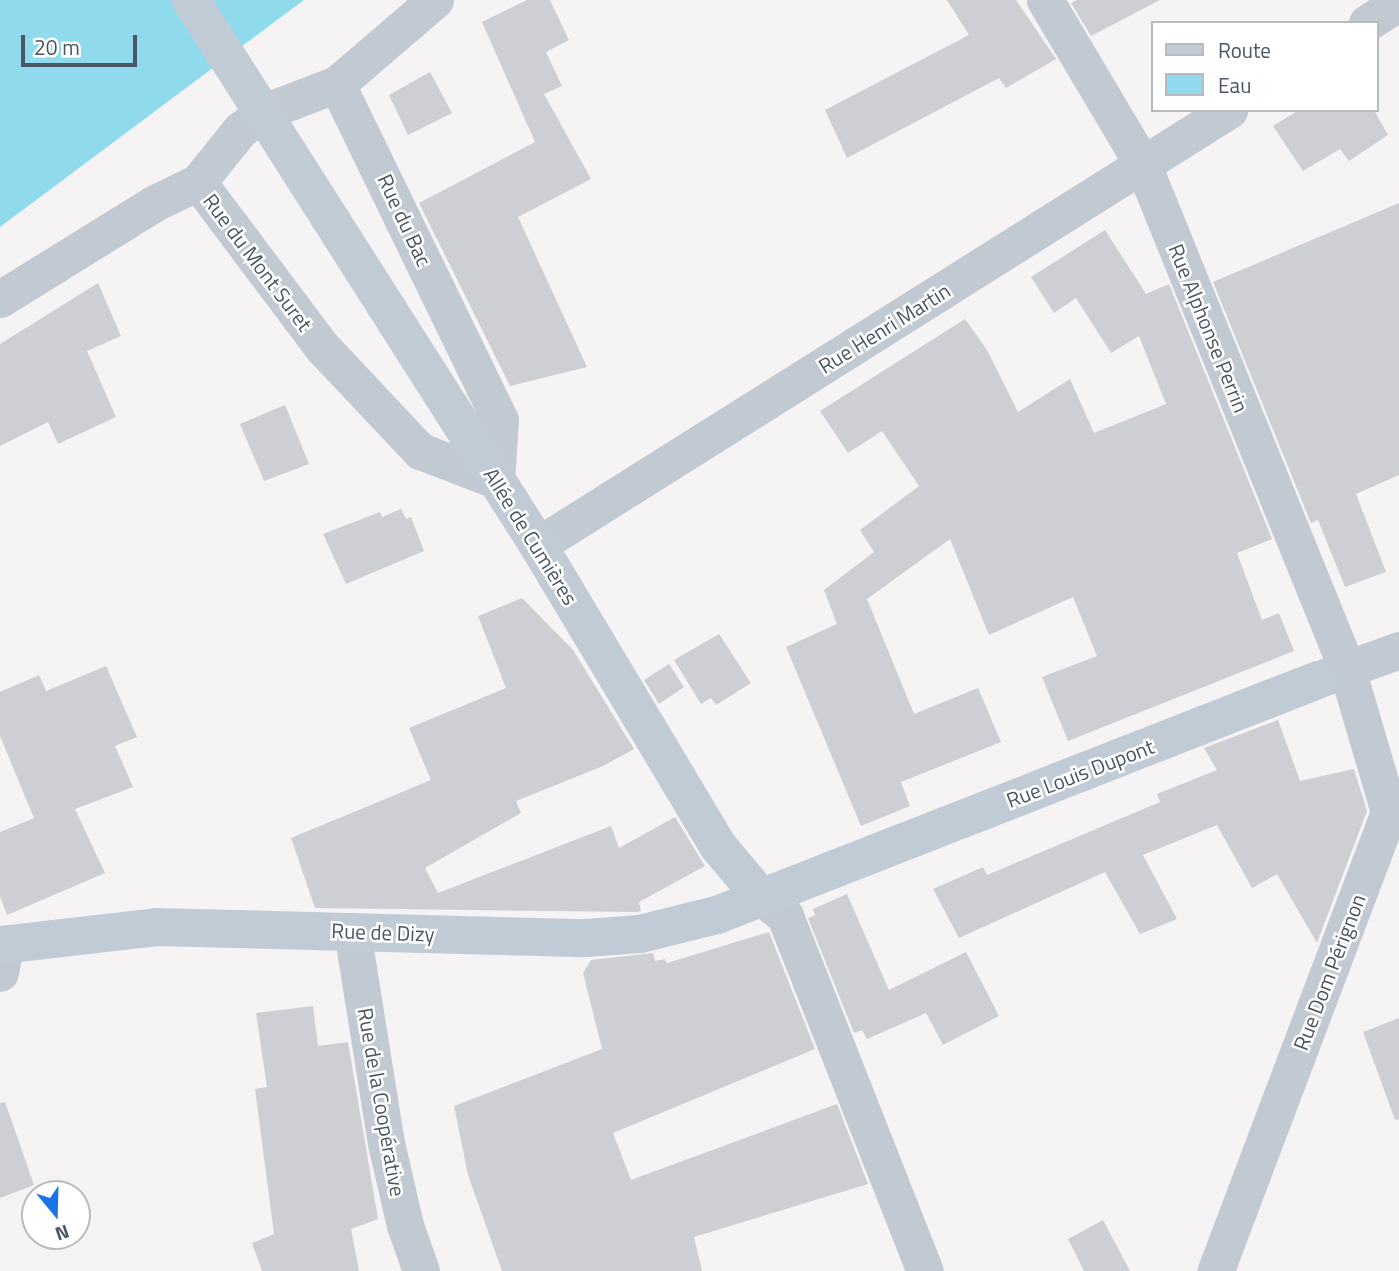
<!DOCTYPE html>
<meta charset="utf-8">
<style>
body{margin:0}
#map{position:relative;width:1399px;height:1271px;overflow:hidden;background:#f5f3f3;font-family:"Titillium Web",sans-serif}
div>[style]{position:absolute}
.water>*{inset:0;background:#90daee}
.building>*{inset:0;background:#cdcfd5}
.minor>*{height:37px;margin:-18.5px;padding:0 18.5px;transform-origin:18.5px;border-radius:18.5px;background:#c1cad2}
.tertiary>*{height:38px;margin:-19px;padding:0 19px;transform-origin:19px;border-radius:19px;background:#c1cad2}
.secondary>*{height:38px;margin:-19px;padding:0 19px;transform-origin:19px;border-radius:19px;background:#c1cbd6}
span{translate:-50% -50%;white-space:nowrap;text-align:center;line-height:1.15;-webkit-text-stroke:5px #fff;paint-order:stroke}
.street-label{font-size:21px;color:#4a5661}
.legend{position:absolute;left:1151px;top:21px;width:228px;height:91px;box-sizing:border-box;background:#fff;border:2px solid #b7bbc0;margin:0;padding:9px 12px;list-style:none;font-size:21px;color:#4a5661}
.legend li{display:flex;align-items:center;gap:14px;height:35px}
.legend b{width:35px;border:2px solid #b7bbc0}
.north{position:absolute;left:21px;top:1180px;width:70px;height:70px;box-sizing:border-box;background:#fff;border:2px solid #b7bbc0;border-radius:50%;rotate:161deg;font-size:19px;font-weight:700;line-height:28px;text-align:center;color:#4a5661}
.north::after{content:'';display:block;margin:auto;width:24px;height:32px;background:#1a73e8;clip-path:polygon(50% 0,100% 100%,50% 72%,0 100%)}
.scale{position:absolute;left:21px;top:35px;width:116px;height:32px;box-sizing:border-box;border:4px solid #4a5661;border-top:0;padding-left:9px;font-size:21px;line-height:24px;white-space:nowrap;color:#4a5661;-webkit-text-stroke:5px #fff;paint-order:stroke}
</style>
<div id="map">
<div class="water">
<div style="clip-path:polygon(0 0,304px 0,0 227px)"></div>
</div>
<div class="building">
<div style="clip-path:polygon(527px 0,550px 0,569px 40px,546px 52px,562px 86px,544px 94px,591px 179px,518px 217px,587px 367px,510px 386px,419px 203px,535px 142px,482px 22px)"></div>
<div style="clip-path:polygon(947px 0,1016px 0,1056px 59px,1006px 88px,999px 78px,847px 158px,825px 110px,969px 35px)"></div>
<div style="clip-path:polygon(1077px 0,1160px 0,1091px 36px,1071px 3px)"></div>
<div style="clip-path:polygon(430px 72px,452px 113px,408px 135px,389px 95px)"></div>
<div style="clip-path:polygon(1299px 110px,1374px 110px,1388px 135px,1349px 161px,1340px 149px,1303px 171px,1273px 126px)"></div>
<div style="clip-path:polygon(1399px 203px,1399px 475px,1356px 494px,1386px 572px,1345px 587px,1318px 520px,1311px 523px,1213px 282px)"></div>
<div style="clip-path:polygon(1105px 230px,1146px 294px,1169px 284px,1272px 539px,1237px 553px,1262px 620px,1279px 613px,1294px 651px,1068px 741px,1042px 677px,1097px 656px,1073px 597px,989px 635px,950px 539px,867px 599px,914px 714px,978px 688px,1001px 742px,901px 782px,910px 806px,861px 826px,786px 647px,837px 624px,824px 590px,874px 552px,860px 530px,919px 486px,882px 431px,848px 453px,820px 411px,965px 319px,987px 350px,1018px 412px,1070px 379px,1094px 433px,1166px 404px,1139px 336px,1111px 353px,1076px 298px,1054px 313px,1031px 277px)"></div>
<div style="clip-path:polygon(98px 283px,121px 336px,87px 351px,116px 417px,58px 444px,48px 422px,0 446px,0 344px)"></div>
<div style="clip-path:polygon(285px 405px,309px 464px,264px 481px,240px 424px)"></div>
<div style="clip-path:polygon(401px 509px,406px 519px,411px 517px,424px 551px,346px 584px,323px 534px,380px 512px,382px 517px)"></div>
<div style="clip-path:polygon(522px 598px,573px 650px,634px 749px,603px 766px,516px 801px,521px 813px,425px 868px,438px 893px,611px 826px,619px 848px,675px 817px,705px 866px,639px 902px,641px 911px,637px 912px,315px 908px,291px 838px,431px 780px,409px 728px,506px 688px,478px 616px)"></div>
<div style="clip-path:polygon(719px 634px,751px 683px,716px 705px,711px 698px,701px 704px,674px 660px)"></div>
<div style="clip-path:polygon(669px 664px,684px 687px,659px 704px,644px 680px)"></div>
<div style="clip-path:polygon(106px 666px,137px 737px,115px 746px,133px 787px,75px 809px,105px 873px,7px 915px,0 896px,0 832px,34px 818px,0 736px,0 692px,39px 675px,46px 691px)"></div>
<div style="clip-path:polygon(1278px 720px,1300px 781px,1354px 769px,1367px 811px,1317px 943px,1277px 874px,1252px 888px,1217px 825px,1143px 855px,1177px 919px,1140px 934px,1105px 872px,959px 938px,933px 889px,983px 867px,987px 875px,1160px 802px,1157px 794px,1217px 770px,1204px 748px)"></div>
<div style="clip-path:polygon(847px 894px,889px 990px,966px 952px,999px 1016px,943px 1045px,926px 1013px,867px 1039px,862px 1030px,854px 1033px,808px 918px,815px 915px,813px 909px)"></div>
<div style="clip-path:polygon(769px 932px,815px 1049px,613px 1133px,631px 1180px,837px 1104px,868px 1184px,694px 1237px,702px 1271px,502px 1271px,468px 1175px,454px 1106px,602px 1049px,583px 973px,591px 960px,653px 953px,655px 961px,665px 959px,667px 963px)"></div>
<div style="clip-path:polygon(313px 1006px,318px 1046px,348px 1042px,378px 1219px,351px 1229px,359px 1271px,262px 1271px,252px 1243px,274px 1234px,255px 1089px,267px 1087px,256px 1013px)"></div>
<div style="clip-path:polygon(1399px 1018px,1399px 1119px,1395px 1120px,1363px 1032px)"></div>
<div style="clip-path:polygon(5px 1102px,34px 1185px,0 1198px,0 1103px)"></div>
<div style="clip-path:polygon(1103px 1220px,1130px 1271px,1084px 1271px,1068px 1239px)"></div>
</div>
<div class="minor">
<div style="left:1045px;top:0;width:192px;rotate:59.3deg"></div>
<div style="left:1143px;top:165px;width:544px;rotate:67.96deg"></div>
<div style="left:1347px;top:669px;width:149px;rotate:73.6deg"></div>
<div style="left:1389px;top:812px;width:491px;rotate:110.7deg"></div>
<div style="left:1367px;top:23px;width:38px;rotate:-33deg"></div>
<div style="left:198px;top:182px;width:206px;rotate:53.1deg"></div>
<div style="left:322px;top:347px;width:143px;rotate:46.7deg"></div>
<div style="left:420px;top:451px;width:81px;rotate:20.9deg"></div>
<div style="left:496px;top:480px;width:60px;rotate:-86.2deg"></div>
<div style="left:500px;top:420px;width:373px;rotate:-115.9deg"></div>
<div style="left:0;top:299px;width:180px;rotate:-31.8deg"></div>
<div style="left:153px;top:204px;width:50px;rotate:-26.1deg"></div>
<div style="left:198px;top:182px;width:67px;rotate:-51.1deg"></div>
<div style="left:240px;top:130px;width:30px;rotate:-37deg"></div>
<div style="left:264px;top:112px;width:78px;rotate:-21deg"></div>
<div style="left:337px;top:84px;width:129px;rotate:-40.6deg"></div>
<div style="left:538px;top:545px;width:817px;rotate:-32.19deg"></div>
<div style="left:1325px;top:677px;width:79px;rotate:-20deg"></div>
<div style="left:761px;top:897px;width:31px;rotate:38deg"></div>
<div style="left:785px;top:916px;width:382px;rotate:68.5deg"></div>
<div style="left:352px;top:931px;width:215px;rotate:80.9deg"></div>
<div style="left:386px;top:1143px;width:84px;rotate:77deg"></div>
<div style="left:405px;top:1225px;width:49px;rotate:70.8deg"></div>
</div>
<div class="tertiary">
<div style="left:0;top:973px;width:29px;rotate:-80deg"></div>
</div>
<div class="secondary">
<div style="left:191px;top:0;width:646px;rotate:57.52deg"></div>
<div style="left:538px;top:545px;width:351px;rotate:59.1deg"></div>
<div style="left:718px;top:846px;width:67px;rotate:49.9deg"></div>
<div style="left:0;top:945px;width:158px;rotate:-6.5deg"></div>
<div style="left:157px;top:927px;width:429px;rotate:1.5deg"></div>
<div style="left:586px;top:938px;width:54px;rotate:-4.2deg"></div>
<div style="left:640px;top:934px;width:79px;rotate:-13.9deg"></div>
<div style="left:717px;top:915px;width:645px;rotate:-21.36deg"></div>
</div>
<div class="street-label">
<span style="left:405px;top:220px;rotate:65deg">Rue du Bac</span>
<span style="left:258px;top:262px;rotate:53deg">Rue du Mont Suret</span>
<span style="left:884px;top:328px;rotate:-32deg">Rue Henri Martin</span>
<span style="left:1209px;top:328px;rotate:68deg">Rue Alphonse Perrin</span>
<span style="left:531px;top:536px;rotate:58deg">Allée de Cumières</span>
<span style="left:1080px;top:773px;rotate:-21deg">Rue Louis Dupont</span>
<span style="left:383px;top:932px;rotate:2deg">Rue de Dizy</span>
<span style="left:1329px;top:972px;rotate:-69deg">Rue Dom Pérignon</span>
<span style="left:382px;top:1102px;rotate:80deg">Rue de la Coopérative</span>
</div>
<ul class="legend">
<li><b style="height:9px;background:#c1cbd6"></b>Route</li>
<li><b style="height:19px;background:#90daee"></b>Eau</li>
</ul>
<div class="north">N</div>
<div class="scale">20 m</div>
</div>
